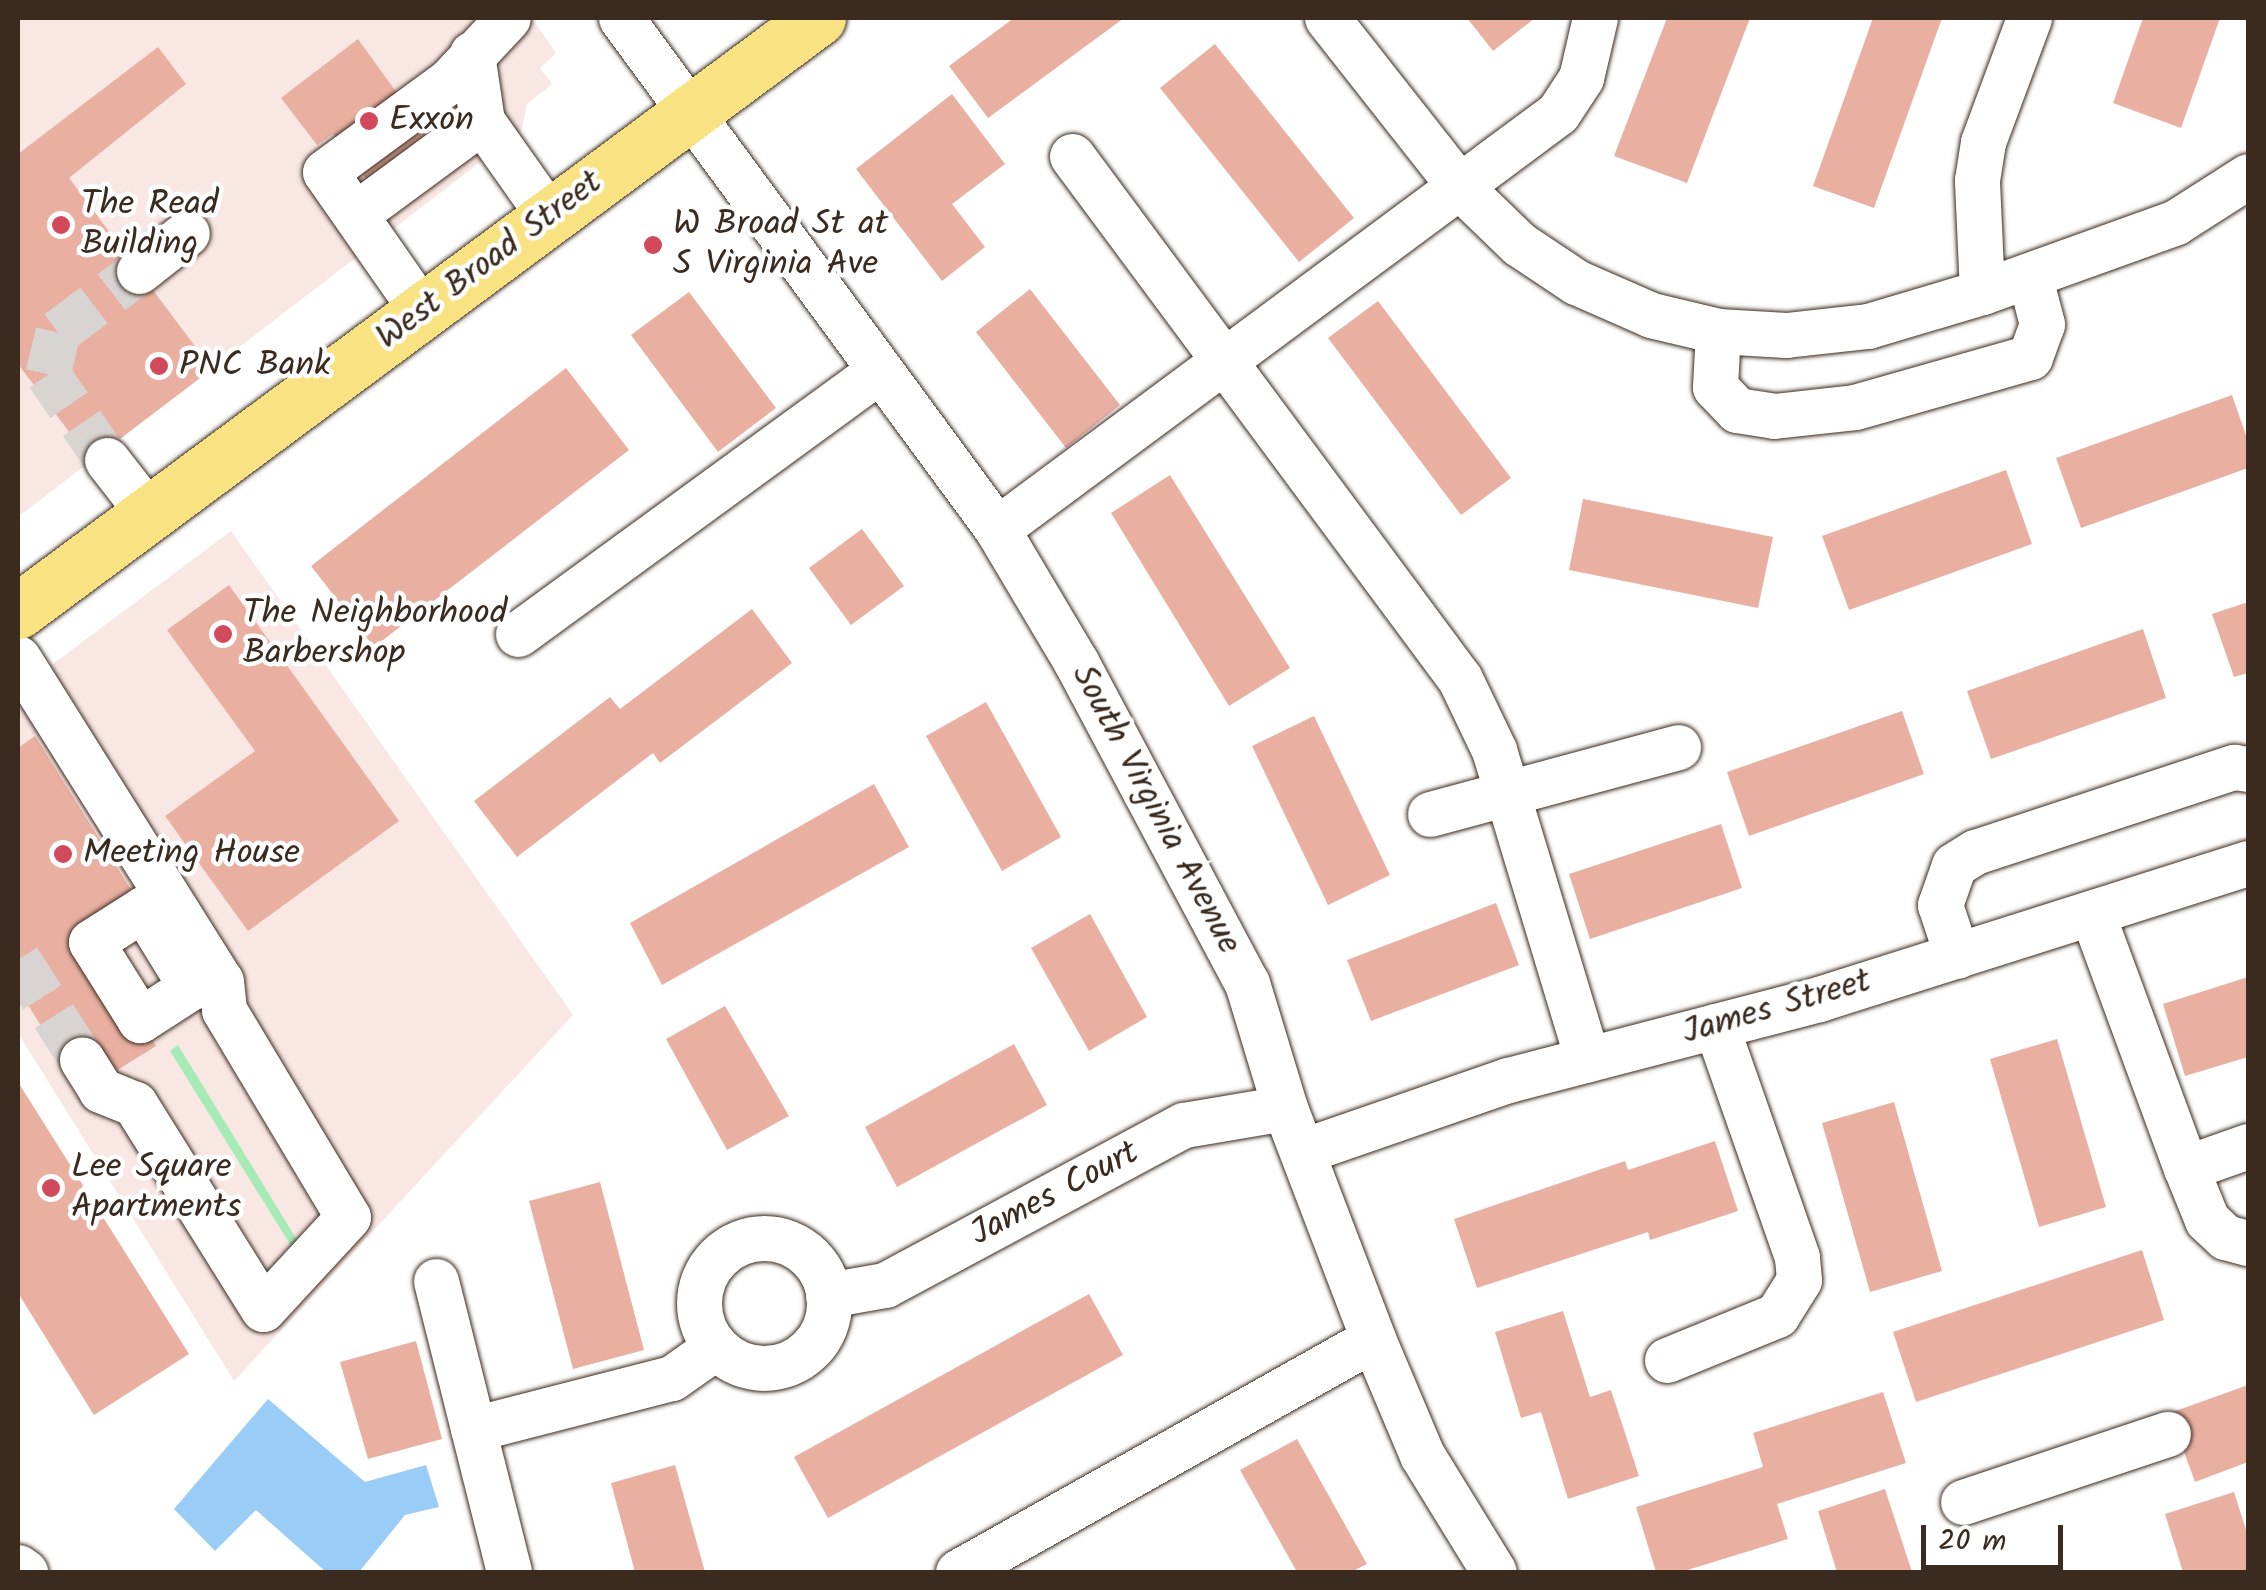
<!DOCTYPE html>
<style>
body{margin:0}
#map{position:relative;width:2266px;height:1590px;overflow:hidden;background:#fff;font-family:Kalam,sans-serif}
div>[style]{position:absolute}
.built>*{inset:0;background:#f8e7e3}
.green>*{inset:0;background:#a6ebb6}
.water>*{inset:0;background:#99ccf6}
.building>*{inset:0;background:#e9b0a2}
.minor-tunnel>*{height:45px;margin-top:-22.5px;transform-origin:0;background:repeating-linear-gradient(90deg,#d8d4d2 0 45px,transparent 0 67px)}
.roads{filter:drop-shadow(0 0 2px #3b2a1e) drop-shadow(0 0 2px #3b2a1e)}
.minor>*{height:45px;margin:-22.5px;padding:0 22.5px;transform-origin:22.5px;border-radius:22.5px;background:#fff}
.minor>.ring{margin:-22.5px;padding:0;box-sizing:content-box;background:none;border:45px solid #fff;border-radius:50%}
.major>*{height:55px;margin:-27.5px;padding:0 27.5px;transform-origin:27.5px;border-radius:27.5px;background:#f8e281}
.dots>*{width:28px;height:28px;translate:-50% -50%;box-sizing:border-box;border:5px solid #fff;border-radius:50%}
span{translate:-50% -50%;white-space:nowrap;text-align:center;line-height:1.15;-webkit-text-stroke:9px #fff;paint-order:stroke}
.poi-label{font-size:35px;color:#3b2a1e}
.left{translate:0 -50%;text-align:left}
.street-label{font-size:35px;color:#3b2a1e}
.frame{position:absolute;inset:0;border:20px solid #3b2a1e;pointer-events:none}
.scale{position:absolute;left:1921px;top:1525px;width:142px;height:45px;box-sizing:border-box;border:5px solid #3b2a1e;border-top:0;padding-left:12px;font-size:30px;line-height:35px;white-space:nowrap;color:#3b2a1e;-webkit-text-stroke:8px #fff;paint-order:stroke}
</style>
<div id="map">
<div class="built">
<div style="clip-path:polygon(18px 18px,532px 18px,556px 53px,540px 68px,552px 84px,527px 104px,522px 130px,18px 517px)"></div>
<div style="clip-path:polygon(231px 531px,573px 1015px,234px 1381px,18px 1033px,18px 690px)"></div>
</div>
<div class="green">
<div style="clip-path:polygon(178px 1045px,300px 1245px,293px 1249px,170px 1051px)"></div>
</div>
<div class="water">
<div style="clip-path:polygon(268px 1399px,365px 1482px,426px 1465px,439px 1507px,405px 1515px,359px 1572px,326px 1572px,256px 1510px,215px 1551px,174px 1509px)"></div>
</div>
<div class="building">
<div style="clip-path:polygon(1014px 18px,1124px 18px,988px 118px,949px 66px)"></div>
<div style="clip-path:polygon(1467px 18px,1535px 18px,1493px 51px)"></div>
<div style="clip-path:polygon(1667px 18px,1750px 18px,1687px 183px,1614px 156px)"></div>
<div style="clip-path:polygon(1873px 18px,1942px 18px,1874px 208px,1813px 186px)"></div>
<div style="clip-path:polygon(2143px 18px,2220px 18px,2181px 128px,2113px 103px)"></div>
<div style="clip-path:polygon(358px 39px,407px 107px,420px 94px,469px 158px,392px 214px,333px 134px,317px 145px,281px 98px)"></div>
<div style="clip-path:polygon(1215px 44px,1354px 218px,1299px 262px,1160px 88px)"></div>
<div style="clip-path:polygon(158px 47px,186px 84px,69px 178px,212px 369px,91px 461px,18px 364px,18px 154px)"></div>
<div style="clip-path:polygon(952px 94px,1005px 164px,952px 204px,985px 247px,942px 281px,856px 169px)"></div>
<div style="clip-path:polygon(1030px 289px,1120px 405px,1066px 448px,976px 332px)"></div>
<div style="clip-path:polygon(689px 292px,776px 408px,718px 452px,631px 335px)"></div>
<div style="clip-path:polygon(1378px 301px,1511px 478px,1461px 515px,1328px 338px)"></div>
<div style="clip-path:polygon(566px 368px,629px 450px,374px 647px,311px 566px)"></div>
<div style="clip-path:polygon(2232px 395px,2248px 441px,2248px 468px,2081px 528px,2056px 458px)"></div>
<div style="clip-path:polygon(2006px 470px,2032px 544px,1849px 610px,1822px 536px)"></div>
<div style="clip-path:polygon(1170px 475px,1290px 668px,1229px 706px,1111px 513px)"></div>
<div style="clip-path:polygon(1583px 499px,1773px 537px,1758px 608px,1569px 570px)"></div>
<div style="clip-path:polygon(862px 529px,904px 586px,851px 625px,809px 568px)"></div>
<div style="clip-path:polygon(229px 585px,399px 821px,248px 931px,165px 816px,255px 751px,167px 630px)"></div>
<div style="clip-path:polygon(2248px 602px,2248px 673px,2234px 677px,2212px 614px)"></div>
<div style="clip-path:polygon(752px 609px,792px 663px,660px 763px,653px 753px,517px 857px,474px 801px,610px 697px,620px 709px)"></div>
<div style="clip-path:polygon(2143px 629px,2166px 698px,1991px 759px,1967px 691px)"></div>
<div style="clip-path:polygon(986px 702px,1061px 837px,1002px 871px,926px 736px)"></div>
<div style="clip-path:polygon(1902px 711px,1924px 774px,1749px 836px,1727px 772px)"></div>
<div style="clip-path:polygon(1314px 716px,1390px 875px,1328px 905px,1252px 746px)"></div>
<div style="clip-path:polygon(35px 736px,143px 909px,91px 942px,156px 1046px,111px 1074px,68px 1069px,18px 989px,18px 748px)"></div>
<div style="clip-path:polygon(874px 784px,909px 847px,662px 985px,630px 923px)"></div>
<div style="clip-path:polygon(1721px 824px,1742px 888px,1590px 939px,1569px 874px)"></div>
<div style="clip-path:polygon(1496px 903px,1519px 965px,1371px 1021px,1347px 960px)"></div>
<div style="clip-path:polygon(1090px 914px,1147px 1017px,1089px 1051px,1031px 948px)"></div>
<div style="clip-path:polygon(2248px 977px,2248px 1057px,2185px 1076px,2163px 1004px)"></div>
<div style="clip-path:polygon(725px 1006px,789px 1116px,727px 1150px,666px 1039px)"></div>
<div style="clip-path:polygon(2057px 1039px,2106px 1207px,2039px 1227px,1990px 1059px)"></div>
<div style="clip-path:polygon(1014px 1044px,1047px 1105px,897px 1187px,865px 1127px)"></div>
<div style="clip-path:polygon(18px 1082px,189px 1354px,94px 1415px,18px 1293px)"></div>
<div style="clip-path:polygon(1894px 1102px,1942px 1271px,1870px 1292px,1822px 1123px)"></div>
<div style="clip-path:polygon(1715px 1141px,1738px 1211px,1650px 1240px,1648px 1232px,1477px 1288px,1454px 1219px,1625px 1161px,1628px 1170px)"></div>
<div style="clip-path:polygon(600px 1182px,644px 1350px,573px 1369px,529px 1201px)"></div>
<div style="clip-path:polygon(2142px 1250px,2164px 1320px,1916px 1402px,1893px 1332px)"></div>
<div style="clip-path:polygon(1089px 1294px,1123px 1355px,828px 1518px,794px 1457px)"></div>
<div style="clip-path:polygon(1563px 1311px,1590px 1397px,1611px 1390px,1639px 1476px,1568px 1499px,1541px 1412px,1521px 1418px,1495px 1332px)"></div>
<div style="clip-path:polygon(416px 1341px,442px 1439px,368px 1459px,340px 1362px)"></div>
<div style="clip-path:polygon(2248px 1385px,2248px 1462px,2195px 1482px,2170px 1413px)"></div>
<div style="clip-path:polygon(1883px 1392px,1906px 1463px,1777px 1504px,1788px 1539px,1681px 1572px,1656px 1572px,1636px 1507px,1763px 1467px,1753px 1433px)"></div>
<div style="clip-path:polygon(1297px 1439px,1367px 1564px,1351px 1572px,1297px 1572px,1240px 1470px)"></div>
<div style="clip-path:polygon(675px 1465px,705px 1572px,635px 1572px,611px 1483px)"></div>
<div style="clip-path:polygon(1885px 1489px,1912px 1572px,1837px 1572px,1818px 1511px)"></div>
<div style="clip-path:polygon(2234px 1492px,2248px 1536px,2248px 1572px,2183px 1572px,2165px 1514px)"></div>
</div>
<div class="minor-tunnel">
<div style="left:107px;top:460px;width:104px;rotate:-124.5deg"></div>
<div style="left:48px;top:374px;width:43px;rotate:-76.6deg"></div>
<div style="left:58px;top:332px;width:101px;rotate:-37deg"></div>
<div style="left:18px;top:959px;width:120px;rotate:57.6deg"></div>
</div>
<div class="roads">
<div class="minor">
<div style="left:621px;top:18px;width:634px;rotate:53.65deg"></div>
<div style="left:997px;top:529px;width:155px;rotate:59.3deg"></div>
<div style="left:1076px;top:662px;width:364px;rotate:62deg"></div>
<div style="left:1247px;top:983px;width:131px;rotate:73.1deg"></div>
<div style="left:1285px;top:1108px;width:247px;rotate:69.1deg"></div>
<div style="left:1373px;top:1339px;width:126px;rotate:67.1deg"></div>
<div style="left:1422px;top:1455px;width:137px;rotate:58.4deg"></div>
<div style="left:1327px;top:18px;width:216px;rotate:51.8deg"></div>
<div style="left:1461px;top:188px;width:81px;rotate:44deg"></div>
<div style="left:1519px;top:244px;width:69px;rotate:33.7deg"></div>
<div style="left:1576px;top:282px;width:82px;rotate:23.7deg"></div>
<div style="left:1651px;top:315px;width:69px;rotate:13.4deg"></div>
<div style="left:1718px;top:331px;width:68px;rotate:3.4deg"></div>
<div style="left:1786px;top:335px;width:82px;rotate:-6.3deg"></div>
<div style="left:1868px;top:326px;width:119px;rotate:-16.6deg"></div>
<div style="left:1982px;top:292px;width:206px;rotate:-19.8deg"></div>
<div style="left:2176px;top:222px;width:85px;rotate:-32.6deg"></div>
<div style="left:482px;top:121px;width:116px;rotate:54.8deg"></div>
<div style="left:1072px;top:156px;width:651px;rotate:53.43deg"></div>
<div style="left:1460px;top:679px;width:79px;rotate:64.4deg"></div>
<div style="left:1494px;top:750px;width:323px;rotate:73.2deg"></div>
<div style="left:357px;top:213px;width:155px;rotate:-36.4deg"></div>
<div style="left:482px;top:121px;width:68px;rotate:-98.5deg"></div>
<div style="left:139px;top:271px;width:61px;rotate:-38.4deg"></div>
<div style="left:1982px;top:292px;width:112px;rotate:-92.6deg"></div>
<div style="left:1977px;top:180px;width:38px;rotate:-81deg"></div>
<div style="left:1983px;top:142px;width:132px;rotate:-69.6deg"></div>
<div style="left:422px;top:311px;width:169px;rotate:-124.9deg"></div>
<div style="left:325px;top:172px;width:154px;rotate:-36.3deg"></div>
<div style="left:449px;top:81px;width:86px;rotate:-46.9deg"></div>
<div style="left:1718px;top:331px;width:56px;rotate:93.1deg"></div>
<div style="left:1715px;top:387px;width:32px;rotate:46deg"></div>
<div style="left:1737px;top:410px;width:37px;rotate:9deg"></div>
<div style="left:1774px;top:416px;width:81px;rotate:-6.3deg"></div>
<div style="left:1855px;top:407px;width:182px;rotate:-15.9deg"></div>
<div style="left:2030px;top:357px;width:35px;rotate:-70deg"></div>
<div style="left:2042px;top:324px;width:48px;rotate:-104.6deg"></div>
<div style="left:107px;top:460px;width:68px;rotate:52.1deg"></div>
<div style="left:997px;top:529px;width:698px;rotate:-36.56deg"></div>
<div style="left:1558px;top:113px;width:42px;rotate:-56.7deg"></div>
<div style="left:1581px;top:78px;width:62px;rotate:-76.9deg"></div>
<div style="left:518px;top:634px;width:447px;rotate:-36.1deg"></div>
<div style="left:18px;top:658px;width:381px;rotate:57.9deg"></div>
<div style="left:221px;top:981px;width:29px;rotate:84deg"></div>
<div style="left:224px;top:1010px;width:241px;rotate:59.1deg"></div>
<div style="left:348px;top:1217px;width:125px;rotate:132.7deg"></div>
<div style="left:263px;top:1309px;width:242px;rotate:-122deg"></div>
<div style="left:135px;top:1104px;width:37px;rotate:-158deg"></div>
<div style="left:101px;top:1090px;width:36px;rotate:-122deg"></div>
<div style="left:1430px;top:814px;width:257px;rotate:-15.1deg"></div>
<div style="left:143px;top:909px;width:92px;rotate:58.4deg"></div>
<div style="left:191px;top:987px;width:61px;rotate:147.1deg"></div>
<div style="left:140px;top:1020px;width:92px;rotate:-122.1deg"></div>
<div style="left:91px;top:942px;width:62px;rotate:-32.4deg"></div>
<div style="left:2092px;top:913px;width:272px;rotate:69.8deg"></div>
<div style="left:1957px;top:956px;width:54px;rotate:-108.4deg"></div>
<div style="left:1940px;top:905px;width:42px;rotate:-70.7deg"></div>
<div style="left:1954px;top:865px;width:25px;rotate:-32deg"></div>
<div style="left:1975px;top:852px;width:273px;rotate:-18.2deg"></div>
<div style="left:2234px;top:767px;width:14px;rotate:8deg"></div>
<div style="left:2248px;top:1146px;width:66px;rotate:160.5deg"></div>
<div style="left:2186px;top:1168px;width:56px;rotate:68deg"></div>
<div style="left:2207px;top:1220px;width:25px;rotate:43deg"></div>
<div style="left:2225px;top:1237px;width:24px;rotate:15deg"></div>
<div style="left:1306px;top:1150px;width:214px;rotate:-19.1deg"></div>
<div style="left:1508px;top:1080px;width:321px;rotate:-14.6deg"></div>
<div style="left:1819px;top:999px;width:450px;rotate:-17.6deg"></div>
<div class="ring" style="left:699px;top:1238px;width:85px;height:85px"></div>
<div style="left:436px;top:1281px;width:300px;rotate:75.9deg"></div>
<div style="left:828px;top:1295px;width:58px;rotate:-10deg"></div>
<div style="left:885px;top:1285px;width:339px;rotate:-28.2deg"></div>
<div style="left:1184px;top:1125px;width:102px;rotate:-9.6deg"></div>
<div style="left:1667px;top:1360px;width:119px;rotate:-22.2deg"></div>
<div style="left:1777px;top:1315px;width:41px;rotate:-57.8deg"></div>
<div style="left:1799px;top:1280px;width:23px;rotate:-95deg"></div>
<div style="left:1797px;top:1257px;width:245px;rotate:-109.3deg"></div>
<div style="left:473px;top:1429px;width:205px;rotate:-14.4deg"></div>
<div style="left:672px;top:1378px;width:50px;rotate:-35.3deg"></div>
<div style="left:1963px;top:1502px;width:216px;rotate:-18.4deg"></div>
<div style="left:18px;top:1567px;width:9px;rotate:36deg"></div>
<div style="left:958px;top:1572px;width:476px;rotate:-29.3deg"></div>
</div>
<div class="major">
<div style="left:18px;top:611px;width:996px;rotate:-36.55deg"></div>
</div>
</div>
<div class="dots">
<div style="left:369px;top:121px;background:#d1495b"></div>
<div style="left:61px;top:225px;background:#d1495b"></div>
<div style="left:653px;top:245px;background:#d1495b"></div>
<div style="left:159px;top:366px;background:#d1495b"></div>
<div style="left:223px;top:634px;background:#d1495b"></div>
<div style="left:63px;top:854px;background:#d1495b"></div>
<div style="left:51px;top:1188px;background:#d1495b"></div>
</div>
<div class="poi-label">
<span class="left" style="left:389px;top:121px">Exxon</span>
<span class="left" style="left:81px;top:225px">The Read<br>Building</span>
<span class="left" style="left:673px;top:245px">W Broad St at<br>S Virginia Ave</span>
<span class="left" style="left:179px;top:366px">PNC Bank</span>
<span class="left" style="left:243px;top:634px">The Neighborhood<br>Barbershop</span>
<span class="left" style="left:83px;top:854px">Meeting House</span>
<span class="left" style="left:71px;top:1188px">Lee Square<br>Apartments</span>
</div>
<div class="street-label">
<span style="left:490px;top:261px;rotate:-37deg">West Broad Street</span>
<span style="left:1155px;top:810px;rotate:62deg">South Virginia Avenue</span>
<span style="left:1777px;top:1008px;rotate:-16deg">James Street</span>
<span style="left:1055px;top:1194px;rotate:-28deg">James Court</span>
</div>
<div class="frame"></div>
<div class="scale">20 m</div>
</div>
